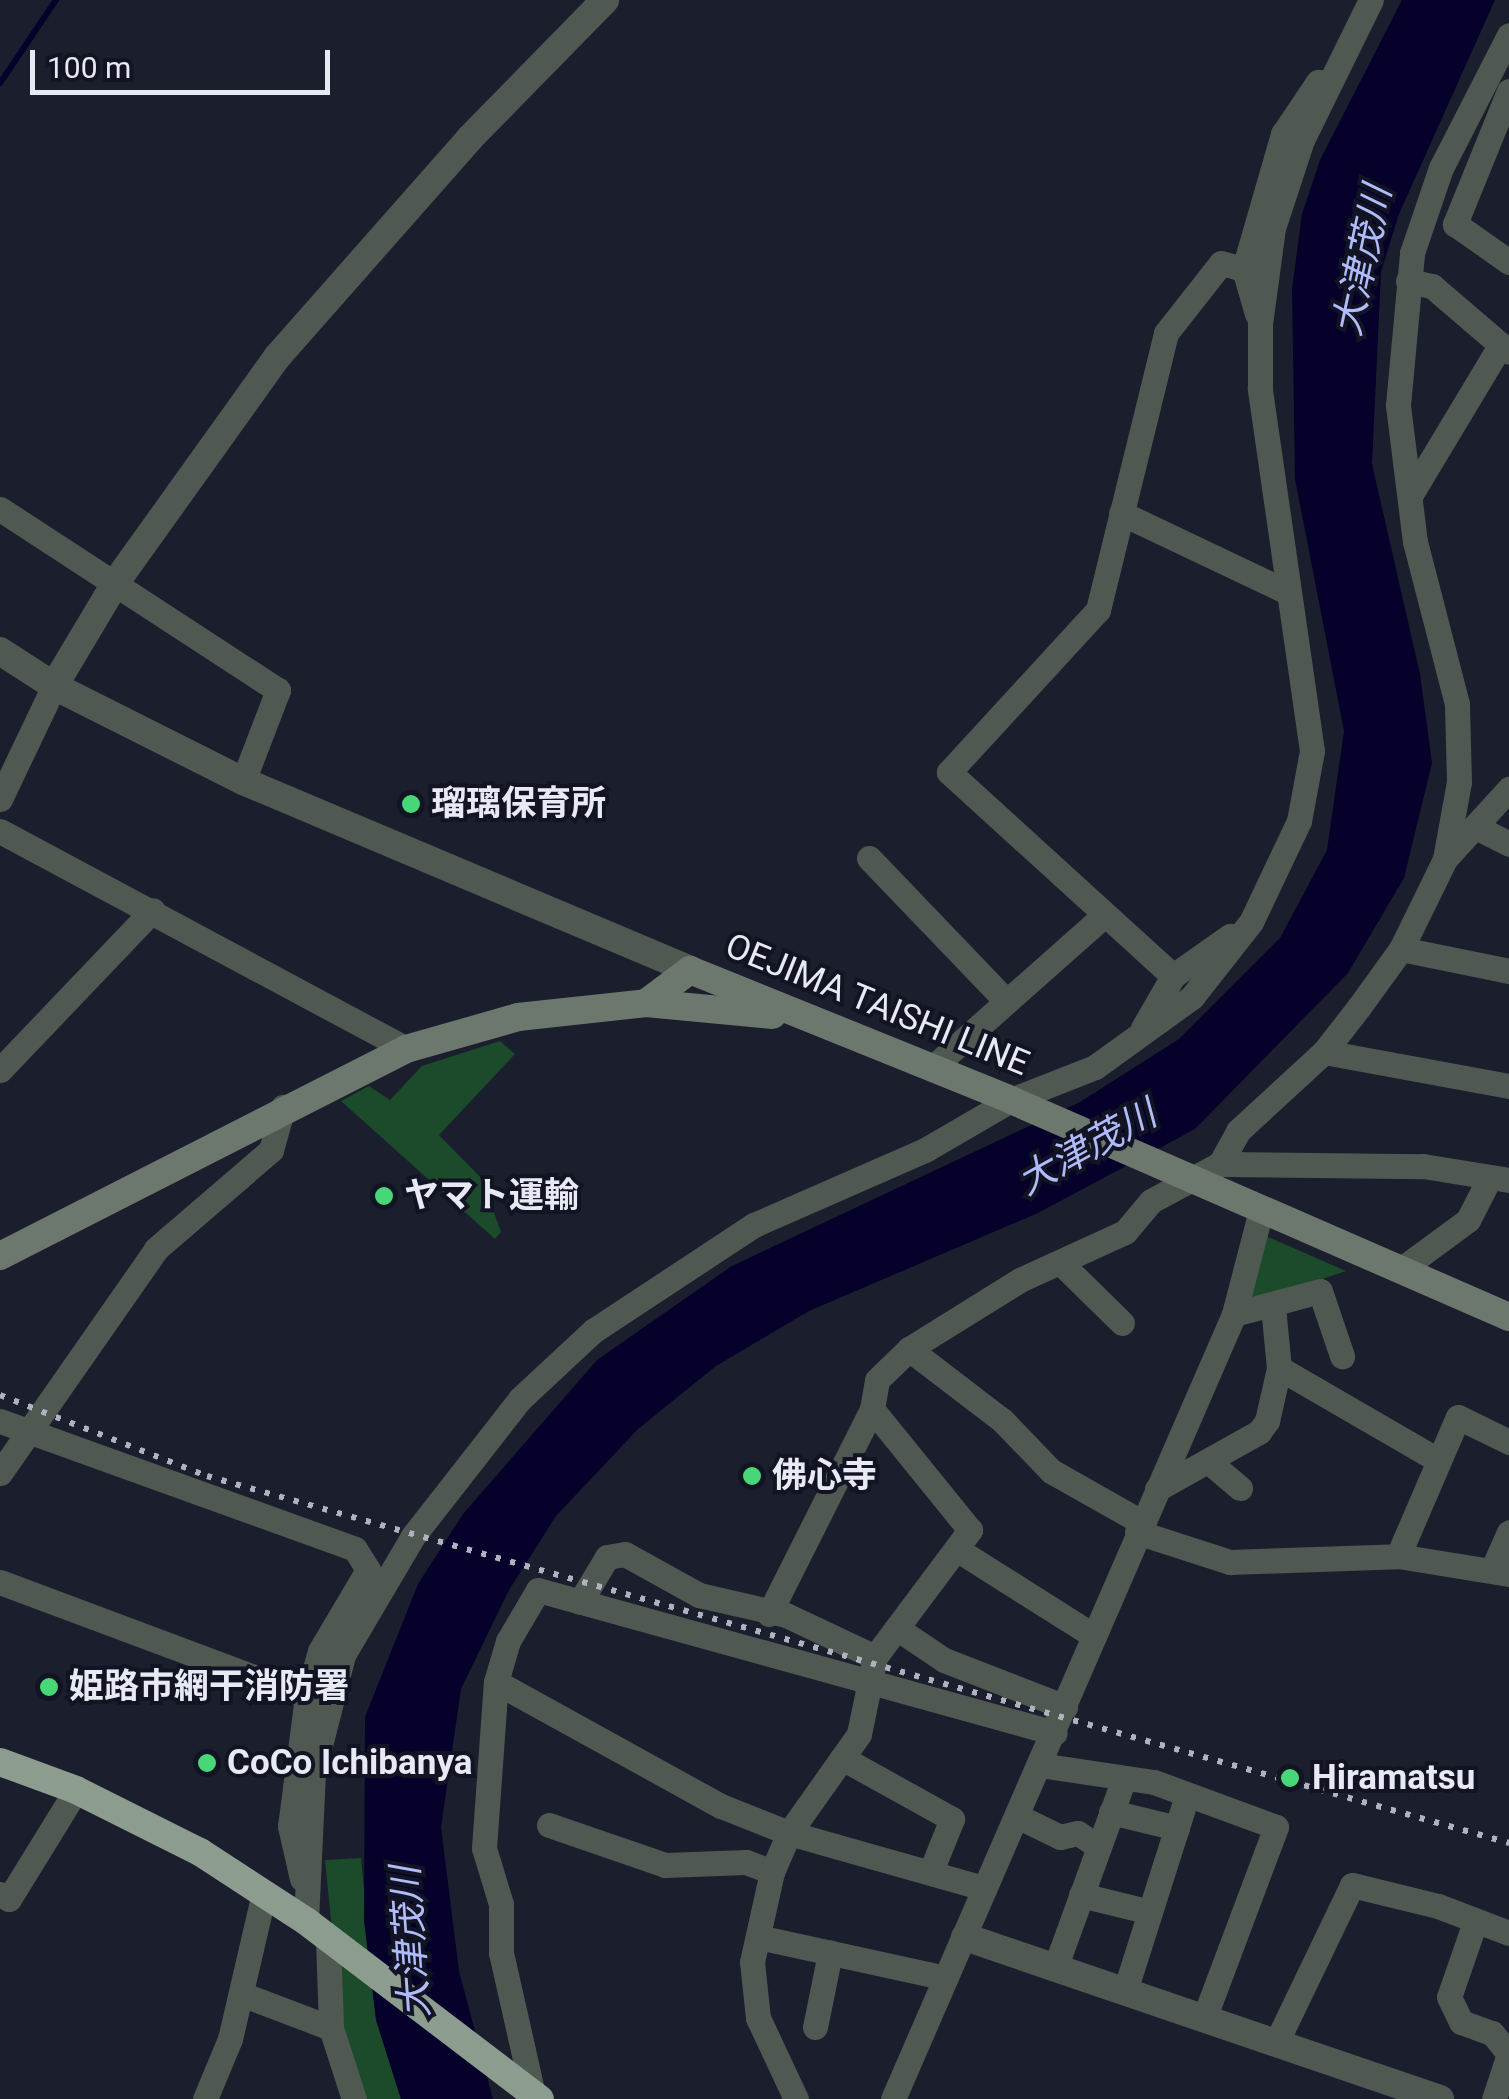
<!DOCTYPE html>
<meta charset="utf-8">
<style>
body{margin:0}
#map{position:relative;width:1509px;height:2099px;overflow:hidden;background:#1b1e2d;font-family:Roboto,"Noto Sans JP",sans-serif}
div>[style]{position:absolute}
.green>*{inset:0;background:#1c4b2b}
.water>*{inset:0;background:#05012b}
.stream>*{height:6px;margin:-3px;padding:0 3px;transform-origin:3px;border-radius:3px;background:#05012b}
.minor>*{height:25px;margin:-12.5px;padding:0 12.5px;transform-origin:12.5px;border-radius:12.5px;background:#505852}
.tertiary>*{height:28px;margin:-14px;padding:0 14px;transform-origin:14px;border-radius:14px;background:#505852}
.secondary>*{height:28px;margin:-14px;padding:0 14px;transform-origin:14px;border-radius:14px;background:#6c786e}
.trunk>*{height:28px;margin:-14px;padding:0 14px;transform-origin:14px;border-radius:14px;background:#8c9c8e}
.rail>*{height:6px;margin-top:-3px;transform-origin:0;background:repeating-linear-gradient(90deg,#b0b3bf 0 5px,transparent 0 15px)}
.dots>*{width:28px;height:28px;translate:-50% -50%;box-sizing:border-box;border:5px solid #121423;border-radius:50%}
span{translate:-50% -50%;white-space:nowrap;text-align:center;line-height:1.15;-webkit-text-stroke:8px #121423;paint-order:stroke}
.poi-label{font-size:35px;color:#e7eaf5;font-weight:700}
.left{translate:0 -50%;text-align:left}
.street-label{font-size:35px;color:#e7eaf5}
.water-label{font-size:38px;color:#afbbfa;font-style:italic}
.scale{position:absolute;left:30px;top:50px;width:300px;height:45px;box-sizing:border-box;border:5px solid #e7eaf5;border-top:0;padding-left:12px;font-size:30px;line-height:35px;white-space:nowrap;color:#e7eaf5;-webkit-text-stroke:8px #121423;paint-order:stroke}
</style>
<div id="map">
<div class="green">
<div style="clip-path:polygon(500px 1041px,515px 1054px,439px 1135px,482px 1179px,501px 1232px,495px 1239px,341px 1101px,369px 1086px,390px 1100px,422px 1066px)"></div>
<div style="clip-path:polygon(1266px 1236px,1346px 1271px,1248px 1304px)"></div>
<div style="clip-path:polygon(361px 1858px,376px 2020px,401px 2099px,365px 2099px,342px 2030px,325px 1860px)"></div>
</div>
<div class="water">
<div style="clip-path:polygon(1402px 0,1495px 0,1399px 214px,1381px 272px,1372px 464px,1420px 674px,1432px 763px,1404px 878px,1348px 973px,1195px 1129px,1038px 1213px,809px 1311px,716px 1366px,638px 1429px,556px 1516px,509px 1590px,461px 1689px,441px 1827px,459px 1971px,493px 2099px,401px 2099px,376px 2020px,364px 1921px,365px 1717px,418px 1584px,463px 1514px,597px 1360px,732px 1266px,1080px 1102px,1179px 1039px,1280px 938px,1327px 850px,1344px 731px,1295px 479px,1292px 289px,1302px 214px,1320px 160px)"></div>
</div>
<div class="stream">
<div style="left:0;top:83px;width:100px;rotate:-56deg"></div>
</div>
<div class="minor">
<div style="left:1509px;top:91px;width:144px;rotate:112.1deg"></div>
<div style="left:1455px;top:224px;width:66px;rotate:35.1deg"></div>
<div style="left:1244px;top:269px;width:141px;rotate:-73.9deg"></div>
<div style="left:1283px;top:134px;width:63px;rotate:-56.1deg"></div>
<div style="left:1408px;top:281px;width:25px;rotate:12deg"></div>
<div style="left:1432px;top:286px;width:101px;rotate:40.6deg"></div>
<div style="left:1411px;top:494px;width:173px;rotate:-59deg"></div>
<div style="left:0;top:509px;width:332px;rotate:33.1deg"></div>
<div style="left:278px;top:690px;width:97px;rotate:111deg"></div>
<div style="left:1121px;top:513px;width:184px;rotate:25.4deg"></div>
<div style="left:0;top:799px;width:125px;rotate:-64.5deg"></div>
<div style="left:1478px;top:828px;width:35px;rotate:27deg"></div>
<div style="left:0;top:831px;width:461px;rotate:28.2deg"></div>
<div style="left:869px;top:858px;width:197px;rotate:46.2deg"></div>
<div style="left:1445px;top:859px;width:95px;rotate:-47.6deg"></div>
<div style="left:1401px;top:949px;width:110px;rotate:11.5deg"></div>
<div style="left:1173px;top:976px;width:303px;rotate:-137.7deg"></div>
<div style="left:949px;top:772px;width:220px;rotate:-47.4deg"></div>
<div style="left:1098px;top:610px;width:285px;rotate:-76.2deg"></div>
<div style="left:1166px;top:333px;width:89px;rotate:-51.8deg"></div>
<div style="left:1221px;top:263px;width:24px;rotate:15deg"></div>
<div style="left:1244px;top:269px;width:47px;rotate:73.9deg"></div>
<div style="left:1143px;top:1028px;width:60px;rotate:-60deg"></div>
<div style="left:1173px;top:976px;width:70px;rotate:-35.1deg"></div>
<div style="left:1324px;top:1052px;width:188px;rotate:10.4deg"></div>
<div style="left:932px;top:1068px;width:227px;rotate:-41.6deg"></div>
<div style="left:0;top:1070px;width:221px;rotate:-46.3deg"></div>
<div style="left:1220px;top:1164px;width:203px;rotate:0.6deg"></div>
<div style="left:1423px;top:1166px;width:87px;rotate:9.2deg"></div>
<div style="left:1062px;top:1264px;width:84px;rotate:44.5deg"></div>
<div style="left:1400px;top:1270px;width:84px;rotate:-36.3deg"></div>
<div style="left:1468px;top:1220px;width:46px;rotate:-62.9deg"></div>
<div style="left:1234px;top:1314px;width:89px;rotate:-15deg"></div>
<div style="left:1320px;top:1291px;width:69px;rotate:71.3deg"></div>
<div style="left:909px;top:1349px;width:117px;rotate:37.4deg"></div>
<div style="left:1002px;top:1420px;width:71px;rotate:46.1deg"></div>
<div style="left:1051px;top:1471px;width:103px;rotate:29.5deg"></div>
<div style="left:1279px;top:1368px;width:184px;rotate:30.1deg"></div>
<div style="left:0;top:1421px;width:377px;rotate:19.8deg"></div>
<div style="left:355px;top:1549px;width:25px;rotate:58deg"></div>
<div style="left:368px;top:1570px;width:94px;rotate:120.7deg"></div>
<div style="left:320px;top:1651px;width:48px;rotate:105.8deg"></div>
<div style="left:307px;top:1697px;width:130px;rotate:97.5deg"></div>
<div style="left:290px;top:1826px;width:54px;rotate:77.2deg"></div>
<div style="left:1208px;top:1461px;width:42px;rotate:40.2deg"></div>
<div style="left:0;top:1473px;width:273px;rotate:-55.1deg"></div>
<div style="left:156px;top:1249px;width:152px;rotate:-40.7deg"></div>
<div style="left:271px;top:1150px;width:45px;rotate:-74.4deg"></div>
<div style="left:1157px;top:1489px;width:117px;rotate:-29.2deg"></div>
<div style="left:1259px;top:1432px;width:14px;rotate:-54deg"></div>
<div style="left:1267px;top:1421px;width:54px;rotate:-77.2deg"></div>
<div style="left:1279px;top:1368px;width:61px;rotate:-95.6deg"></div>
<div style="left:1137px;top:1532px;width:98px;rotate:17.9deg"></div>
<div style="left:1230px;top:1562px;width:168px;rotate:-2deg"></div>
<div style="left:1398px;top:1556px;width:112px;rotate:9.2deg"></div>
<div style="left:958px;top:1550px;width:161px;rotate:32.3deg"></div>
<div style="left:1398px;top:1556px;width:151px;rotate:-66.7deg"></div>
<div style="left:1458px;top:1417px;width:57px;rotate:26.1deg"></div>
<div style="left:1493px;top:1568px;width:39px;rotate:-66deg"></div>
<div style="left:0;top:1582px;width:328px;rotate:20.5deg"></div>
<div style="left:580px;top:1602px;width:52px;rotate:-59deg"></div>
<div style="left:607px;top:1557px;width:18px;rotate:-9deg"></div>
<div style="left:625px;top:1554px;width:85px;rotate:29deg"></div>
<div style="left:699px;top:1595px;width:89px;rotate:12.9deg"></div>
<div style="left:786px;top:1615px;width:98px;rotate:25.3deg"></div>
<div style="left:769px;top:1614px;width:229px;rotate:-63.3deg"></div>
<div style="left:898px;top:1629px;width:55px;rotate:34deg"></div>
<div style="left:944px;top:1660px;width:130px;rotate:21.2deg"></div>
<div style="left:496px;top:1682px;width:257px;rotate:28.9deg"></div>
<div style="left:721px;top:1806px;width:73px;rotate:21.7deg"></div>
<div style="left:789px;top:1833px;width:203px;rotate:15.8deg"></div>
<div style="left:842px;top:1758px;width:126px;rotate:29deg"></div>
<div style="left:952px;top:1819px;width:56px;rotate:112deg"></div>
<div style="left:1040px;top:1765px;width:115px;rotate:8.5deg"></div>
<div style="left:1154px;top:1782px;width:130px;rotate:20.2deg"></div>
<div style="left:1276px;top:1827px;width:205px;rotate:110.6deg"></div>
<div style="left:1111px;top:1812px;width:68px;rotate:13.6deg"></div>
<div style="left:1017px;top:1816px;width:48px;rotate:26deg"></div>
<div style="left:1060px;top:1837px;width:18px;rotate:-13deg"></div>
<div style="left:1078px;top:1833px;width:25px;rotate:34deg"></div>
<div style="left:549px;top:1825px;width:123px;rotate:19deg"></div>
<div style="left:665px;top:1865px;width:81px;rotate:-2.1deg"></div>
<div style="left:746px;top:1862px;width:28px;rotate:21deg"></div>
<div style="left:0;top:1894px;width:10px;rotate:29deg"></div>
<div style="left:9px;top:1899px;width:128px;rotate:-58.4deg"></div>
<div style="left:1081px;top:1895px;width:71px;rotate:13.8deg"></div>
<div style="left:306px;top:1921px;width:148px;rotate:-87.3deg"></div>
<div style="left:313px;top:1773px;width:122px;rotate:-75.7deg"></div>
<div style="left:343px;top:1655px;width:138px;rotate:-59.5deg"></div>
<div style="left:413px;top:1536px;width:174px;rotate:-52deg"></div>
<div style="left:520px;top:1399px;width:100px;rotate:-43deg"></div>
<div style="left:593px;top:1331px;width:193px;rotate:-33.4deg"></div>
<div style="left:754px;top:1225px;width:187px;rotate:-23.7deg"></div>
<div style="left:925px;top:1150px;width:99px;rotate:-30.2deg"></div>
<div style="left:1011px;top:1100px;width:90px;rotate:-21.4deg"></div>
<div style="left:1095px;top:1067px;width:120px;rotate:-35.8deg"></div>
<div style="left:1192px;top:997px;width:95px;rotate:-51.8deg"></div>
<div style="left:1251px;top:922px;width:112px;rotate:-64.6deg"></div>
<div style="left:1299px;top:821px;width:71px;rotate:-79.5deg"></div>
<div style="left:1312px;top:751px;width:367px;rotate:-98.2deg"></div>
<div style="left:1260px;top:388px;width:64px;rotate:-90deg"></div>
<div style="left:1260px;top:324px;width:97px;rotate:-82.3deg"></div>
<div style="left:1273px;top:228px;width:93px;rotate:-71.8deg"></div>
<div style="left:1302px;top:140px;width:156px;rotate:-63.8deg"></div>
<div style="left:1475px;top:1922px;width:79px;rotate:109.1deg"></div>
<div style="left:1449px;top:1997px;width:28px;rotate:64deg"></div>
<div style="left:1461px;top:2022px;width:33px;rotate:20deg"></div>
<div style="left:1492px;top:2033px;width:27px;rotate:51deg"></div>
<div style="left:1509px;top:2054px;width:47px;rotate:108.4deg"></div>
<div style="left:758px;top:1937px;width:192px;rotate:12.3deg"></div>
<div style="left:328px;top:1940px;width:88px;rotate:88deg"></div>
<div style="left:331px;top:2028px;width:75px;rotate:72.1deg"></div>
<div style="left:1055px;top:1968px;width:199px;rotate:-70deg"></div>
<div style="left:1125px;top:1991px;width:195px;rotate:-72.4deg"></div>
<div style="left:241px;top:1994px;width:96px;rotate:20.7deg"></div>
<div style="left:815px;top:2027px;width:76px;rotate:-78.5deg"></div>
<div style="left:1276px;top:2043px;width:175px;rotate:-64.3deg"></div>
<div style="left:1352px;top:1885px;width:89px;rotate:13.7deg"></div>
<div style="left:1438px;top:1906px;width:76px;rotate:20.8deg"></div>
<div style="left:205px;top:2099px;width:65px;rotate:-67.4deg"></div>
<div style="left:230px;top:2039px;width:150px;rotate:-76.9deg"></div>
<div style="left:534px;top:2099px;width:150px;rotate:-102.7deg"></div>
<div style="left:501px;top:1953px;width:49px;rotate:-90deg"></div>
<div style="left:501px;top:1904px;width:59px;rotate:-106.9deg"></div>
<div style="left:484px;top:1848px;width:166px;rotate:-85.9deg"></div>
<div style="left:496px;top:1682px;width:43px;rotate:-73.7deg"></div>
<div style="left:508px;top:1641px;width:59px;rotate:-59.5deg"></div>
<div style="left:538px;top:1590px;width:536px;rotate:15.46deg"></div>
<div style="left:796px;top:2099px;width:89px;rotate:-115.1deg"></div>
<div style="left:758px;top:2018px;width:56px;rotate:-96.1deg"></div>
<div style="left:752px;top:1962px;width:92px;rotate:-77.5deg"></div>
<div style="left:772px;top:1872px;width:43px;rotate:-66.4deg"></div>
<div style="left:789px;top:1833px;width:121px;rotate:-54.7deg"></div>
<div style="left:859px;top:1734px;width:79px;rotate:-78.3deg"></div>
<div style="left:875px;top:1657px;width:159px;rotate:-53.2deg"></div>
<div style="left:970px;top:1530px;width:156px;rotate:-129deg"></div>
<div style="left:872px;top:1409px;width:29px;rotate:-80deg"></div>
<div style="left:877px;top:1380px;width:45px;rotate:-44.1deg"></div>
<div style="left:909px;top:1349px;width:131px;rotate:-31.9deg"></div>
<div style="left:1020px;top:1280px;width:115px;rotate:-24.6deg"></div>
<div style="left:1125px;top:1232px;width:40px;rotate:-50deg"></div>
<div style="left:1151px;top:1201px;width:78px;rotate:-28.2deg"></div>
<div style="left:1220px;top:1164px;width:38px;rotate:-61deg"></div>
<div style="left:1238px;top:1131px;width:117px;rotate:-42.6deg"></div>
<div style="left:1324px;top:1052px;width:57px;rotate:-52.1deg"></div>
<div style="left:1359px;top:1007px;width:72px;rotate:-54.1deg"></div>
<div style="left:1401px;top:949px;width:100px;rotate:-63.9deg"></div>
<div style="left:1445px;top:859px;width:78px;rotate:-79.7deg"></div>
<div style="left:1459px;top:782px;width:78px;rotate:-91.5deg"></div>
<div style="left:1457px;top:704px;width:167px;rotate:-104.5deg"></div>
<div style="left:1415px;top:542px;width:138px;rotate:-97.1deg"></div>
<div style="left:1398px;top:405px;width:153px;rotate:-84.7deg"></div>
<div style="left:1412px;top:253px;width:90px;rotate:-71.2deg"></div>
<div style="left:1441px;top:168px;width:149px;rotate:-62.9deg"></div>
<div style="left:893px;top:2099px;width:856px;rotate:-66.52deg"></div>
<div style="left:1234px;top:1314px;width:107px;rotate:-75.4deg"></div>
</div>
<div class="tertiary">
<div style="left:0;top:651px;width:64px;rotate:32.9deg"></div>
<div style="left:54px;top:686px;width:212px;rotate:26.7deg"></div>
<div style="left:243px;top:781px;width:485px;rotate:22.9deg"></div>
<div style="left:54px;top:686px;width:121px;rotate:-59.2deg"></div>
<div style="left:116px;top:582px;width:278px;rotate:-54.4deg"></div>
<div style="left:278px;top:356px;width:290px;rotate:-48.6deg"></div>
<div style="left:470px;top:138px;width:193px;rotate:-45.6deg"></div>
<div style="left:965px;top:1937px;width:502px;rotate:18.83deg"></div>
</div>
<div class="secondary">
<div style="left:646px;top:1003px;width:127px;rotate:5.4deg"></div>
<div style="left:0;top:1256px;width:456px;rotate:-27deg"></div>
<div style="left:406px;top:1049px;width:116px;rotate:-15.9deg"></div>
<div style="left:518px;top:1017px;width:129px;rotate:-6.2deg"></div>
<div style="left:646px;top:1003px;width:55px;rotate:-36.9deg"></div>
<div style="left:690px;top:970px;width:346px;rotate:22deg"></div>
<div style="left:1011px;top:1100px;width:543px;rotate:23.54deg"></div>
</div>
<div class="trunk">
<div style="left:0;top:1762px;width:81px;rotate:20.2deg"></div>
<div style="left:76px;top:1790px;width:139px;rotate:26.6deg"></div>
<div style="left:200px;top:1852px;width:126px;rotate:33.1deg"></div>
<div style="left:306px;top:1921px;width:294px;rotate:37.3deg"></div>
</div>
<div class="rail">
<div style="left:0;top:1395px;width:222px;rotate:21.4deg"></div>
<div style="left:207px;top:1476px;width:1353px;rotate:15.74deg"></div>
</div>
<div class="dots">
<div style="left:411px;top:804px;background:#48d778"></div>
<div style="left:384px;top:1196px;background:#48d778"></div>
<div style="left:752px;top:1476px;background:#48d778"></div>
<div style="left:49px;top:1687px;background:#48d778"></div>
<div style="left:207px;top:1763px;background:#48d778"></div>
<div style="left:1290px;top:1778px;background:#48d778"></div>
</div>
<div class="poi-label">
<span class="left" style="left:431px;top:804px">瑠璃保育所</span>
<span class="left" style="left:404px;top:1196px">ヤマト運輸</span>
<span class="left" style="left:772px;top:1476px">佛心寺</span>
<span class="left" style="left:69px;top:1687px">姫路市網干消防署</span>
<span class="left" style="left:227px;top:1763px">CoCo Ichibanya</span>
<span class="left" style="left:1312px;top:1778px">Hiramatsu</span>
</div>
<div class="street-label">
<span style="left:877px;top:1005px;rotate:22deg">OEJIMA TAISHI LINE</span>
</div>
<div class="water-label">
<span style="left:1363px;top:261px;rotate:-78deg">大津茂川</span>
<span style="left:1087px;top:1148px;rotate:-29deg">大津茂川</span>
<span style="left:411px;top:1942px;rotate:-94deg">大津茂川</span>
</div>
<div class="scale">100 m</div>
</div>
